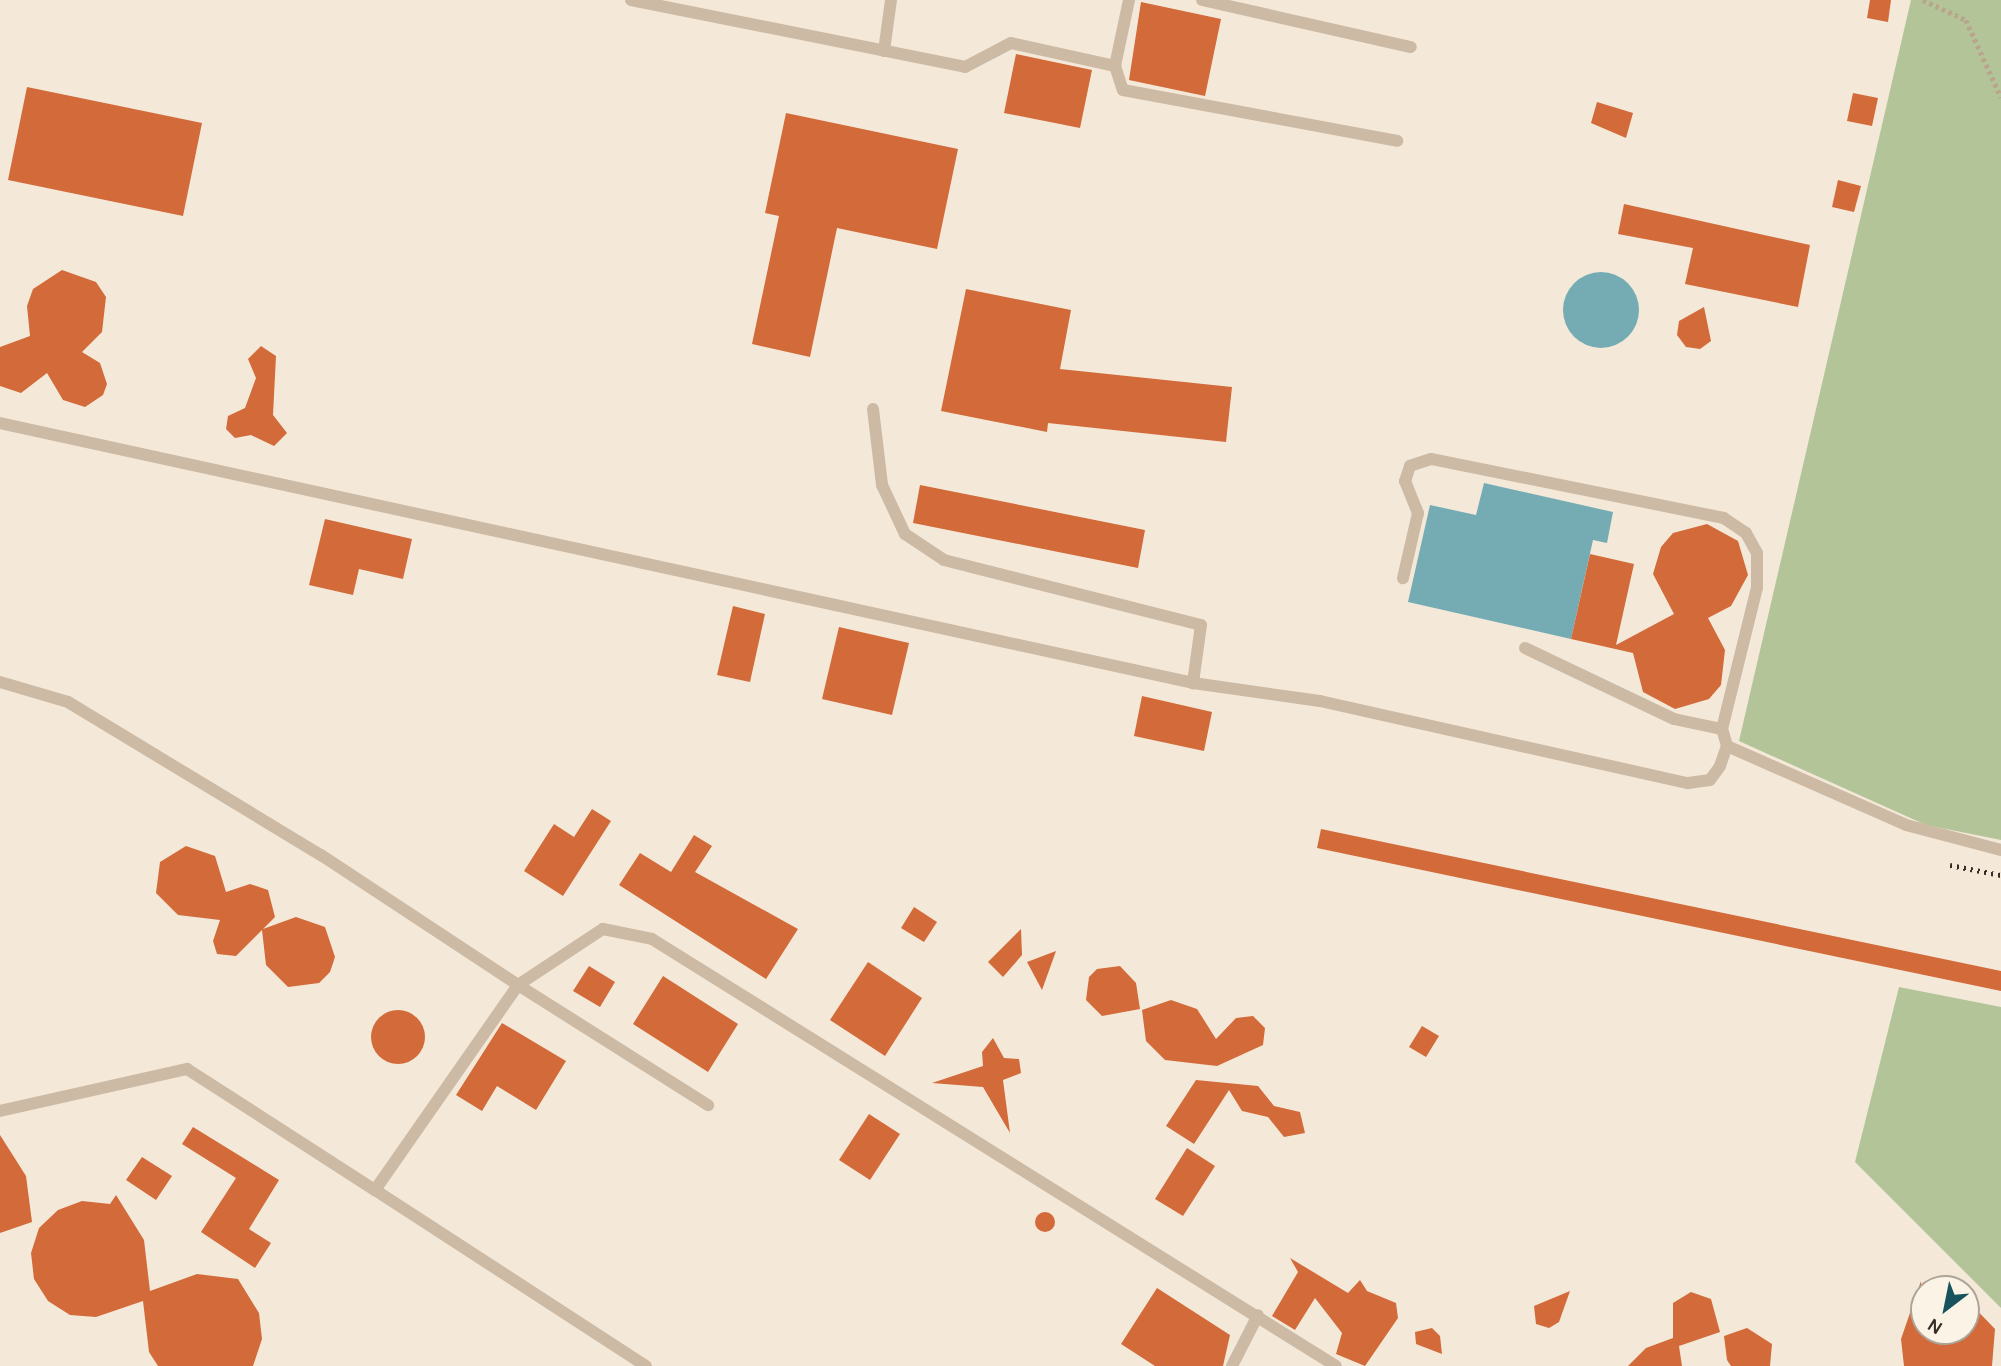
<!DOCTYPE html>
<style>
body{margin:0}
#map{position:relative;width:2001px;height:1366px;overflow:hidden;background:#f4e9d9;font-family:Karla,sans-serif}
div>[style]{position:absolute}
.green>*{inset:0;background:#b2c498}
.water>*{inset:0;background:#75acb4}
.round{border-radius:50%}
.building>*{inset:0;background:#d26a39}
.path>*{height:4.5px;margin-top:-2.25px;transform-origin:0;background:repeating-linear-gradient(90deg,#b9a48e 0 3.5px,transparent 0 7px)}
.lane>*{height:12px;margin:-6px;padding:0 6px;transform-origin:6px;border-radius:6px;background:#cdbaa4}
.rail>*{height:5px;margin-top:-2.5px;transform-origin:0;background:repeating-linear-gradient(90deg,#382d26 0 2px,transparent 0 7px)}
span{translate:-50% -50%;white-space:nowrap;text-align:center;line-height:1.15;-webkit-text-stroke:6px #fbf3e6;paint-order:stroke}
.north{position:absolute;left:1910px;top:1275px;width:70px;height:70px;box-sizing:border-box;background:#fbf3e6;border:2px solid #ada499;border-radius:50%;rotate:212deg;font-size:19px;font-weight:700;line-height:28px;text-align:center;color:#382d26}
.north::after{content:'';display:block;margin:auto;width:24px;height:32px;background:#18535d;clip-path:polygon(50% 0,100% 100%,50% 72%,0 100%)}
</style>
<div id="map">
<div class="green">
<div style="clip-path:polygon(1911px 0,2001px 0,2001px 840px,1926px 825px,1739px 741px)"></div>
<div style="clip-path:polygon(1899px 987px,2001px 1007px,2001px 1308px,1855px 1162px)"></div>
</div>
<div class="water">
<div class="round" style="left:1563px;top:272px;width:76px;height:76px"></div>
<div style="clip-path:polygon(1484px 483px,1613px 512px,1607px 543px,1593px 540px,1571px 639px,1408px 602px,1430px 505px,1476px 515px)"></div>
</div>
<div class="building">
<div style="clip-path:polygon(1870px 0,1891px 0,1888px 22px,1867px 18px)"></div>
<div style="clip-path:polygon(1141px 2px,1221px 19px,1205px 96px,1129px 80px)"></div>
<div style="clip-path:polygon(1016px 54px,1092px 70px,1080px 128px,1004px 113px)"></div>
<div style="clip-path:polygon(27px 87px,202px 123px,183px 216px,8px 180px)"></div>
<div style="clip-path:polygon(1853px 93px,1878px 98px,1872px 126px,1847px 121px)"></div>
<div style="clip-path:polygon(1597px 102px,1633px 113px,1626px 138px,1591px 123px)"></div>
<div style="clip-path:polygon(786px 113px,958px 149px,937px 249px,837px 228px,810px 357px,752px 344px,779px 216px,765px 213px)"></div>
<div style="clip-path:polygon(1838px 180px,1861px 186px,1854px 212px,1832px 207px)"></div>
<div style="clip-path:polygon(1624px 204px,1810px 245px,1798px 307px,1685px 284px,1693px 248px,1618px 234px)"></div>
<div style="clip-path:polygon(62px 270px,96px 282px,106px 297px,102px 332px,82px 352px,100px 363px,107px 384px,103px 395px,85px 407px,63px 400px,47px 373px,21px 393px,0 386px,0 347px,30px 336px,27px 306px,33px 289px)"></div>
<div style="clip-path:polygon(966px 289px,1071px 310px,1060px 369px,1232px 387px,1226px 442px,1048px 423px,1047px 432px,941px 411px)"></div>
<div style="clip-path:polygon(1704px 307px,1711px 341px,1700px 349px,1686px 347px,1677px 335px,1679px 321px)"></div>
<div style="clip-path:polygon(261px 346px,276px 356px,273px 415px,287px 433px,274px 446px,251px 435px,235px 438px,226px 429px,228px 416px,245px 408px,256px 378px,248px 359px)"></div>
<div style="clip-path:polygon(920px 485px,1145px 530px,1138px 568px,913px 523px)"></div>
<div style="clip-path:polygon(325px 519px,412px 539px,403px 579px,359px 569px,353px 595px,309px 585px)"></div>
<div style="clip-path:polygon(1707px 524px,1738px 541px,1748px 575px,1731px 606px,1708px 618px,1725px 650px,1721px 685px,1709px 699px,1675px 709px,1643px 692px,1633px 653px,1571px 639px,1590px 554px,1634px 564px,1616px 645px,1674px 614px,1653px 574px,1661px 547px,1673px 533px)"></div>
<div style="clip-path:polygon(733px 606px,765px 614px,750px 682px,717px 675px)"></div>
<div style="clip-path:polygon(839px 627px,909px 643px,892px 715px,822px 699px)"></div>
<div style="clip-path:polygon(1142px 696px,1212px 712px,1204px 751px,1134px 736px)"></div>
<div style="clip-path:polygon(592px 809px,611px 821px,563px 896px,524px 871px,554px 824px,574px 837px)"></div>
<div style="clip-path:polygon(1321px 829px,2001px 971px,2001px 991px,1317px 848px)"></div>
<div style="clip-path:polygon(694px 835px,712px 846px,695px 872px,798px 929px,766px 979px,619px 885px,640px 853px,671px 872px)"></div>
<div style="clip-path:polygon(186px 846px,215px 856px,226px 892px,250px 884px,268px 890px,275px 917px,263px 929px,296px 917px,325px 927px,335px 957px,330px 972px,319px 983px,288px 987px,266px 965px,262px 930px,236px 956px,217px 954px,213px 941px,220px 920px,178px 915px,156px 893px,160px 862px)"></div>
<div style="clip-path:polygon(914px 907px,937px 922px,924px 942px,901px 928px)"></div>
<div style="clip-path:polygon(1021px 929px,1022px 955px,1003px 977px,988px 962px)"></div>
<div style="clip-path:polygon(1056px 951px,1042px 990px,1027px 962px)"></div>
<div style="clip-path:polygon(868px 962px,922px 998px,885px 1056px,830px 1020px)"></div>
<div style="clip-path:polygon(589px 966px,615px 982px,600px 1007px,573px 991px)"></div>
<div style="clip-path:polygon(1120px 966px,1136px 983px,1140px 1009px,1102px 1016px,1086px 1000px,1089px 977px,1097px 969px)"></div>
<div style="clip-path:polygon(663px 976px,738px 1024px,708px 1072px,633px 1024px)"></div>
<div style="clip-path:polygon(1171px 1000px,1197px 1009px,1216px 1039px,1236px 1018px,1253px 1016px,1265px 1028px,1263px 1045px,1217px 1066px,1165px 1060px,1146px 1041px,1142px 1010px)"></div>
<div class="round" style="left:371px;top:1010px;width:54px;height:54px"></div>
<div style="clip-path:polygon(502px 1023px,566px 1061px,536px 1110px,497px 1086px,482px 1111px,456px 1095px)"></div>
<div style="clip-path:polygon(1422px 1026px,1439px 1036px,1426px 1057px,1409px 1047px)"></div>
<div style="clip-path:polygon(993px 1038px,1004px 1058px,1019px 1059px,1021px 1073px,1003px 1080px,1010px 1133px,983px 1087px,932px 1083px,983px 1066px,982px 1052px)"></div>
<div style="clip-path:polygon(1196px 1080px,1258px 1086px,1274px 1106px,1300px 1112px,1305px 1133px,1284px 1137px,1268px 1117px,1242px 1111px,1229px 1090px,1194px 1144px,1166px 1126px)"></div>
<div style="clip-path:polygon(869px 1114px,900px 1134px,870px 1180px,839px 1160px)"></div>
<div style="clip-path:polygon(193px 1127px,279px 1180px,249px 1229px,271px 1243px,255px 1268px,201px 1232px,236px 1178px,182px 1144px)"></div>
<div style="clip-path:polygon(0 1135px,26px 1176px,32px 1222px,0 1233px)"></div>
<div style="clip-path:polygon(1187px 1148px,1215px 1166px,1183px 1216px,1155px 1199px)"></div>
<div style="clip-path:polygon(142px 1157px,172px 1176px,156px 1200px,126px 1180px)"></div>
<div style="clip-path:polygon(116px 1195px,144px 1240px,150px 1291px,197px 1274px,238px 1279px,259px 1313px,262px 1339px,253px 1366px,158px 1366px,149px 1352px,143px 1301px,96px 1317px,70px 1315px,48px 1301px,34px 1279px,31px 1253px,39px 1228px,58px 1210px,82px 1201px,110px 1204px)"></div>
<div class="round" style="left:1035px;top:1212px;width:20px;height:20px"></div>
<div style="clip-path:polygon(1290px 1258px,1348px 1293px,1360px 1280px,1367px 1291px,1396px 1303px,1398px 1318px,1365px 1366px,1336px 1354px,1342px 1333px,1315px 1298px,1295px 1330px,1272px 1316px,1298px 1272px)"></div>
<div style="clip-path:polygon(1921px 1281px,1924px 1331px,1966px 1331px,1966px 1299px,1995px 1329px,1992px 1366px,1904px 1366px,1901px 1339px)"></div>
<div style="clip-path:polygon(1157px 1288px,1230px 1335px,1223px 1366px,1155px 1366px,1121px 1344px)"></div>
<div style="clip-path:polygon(1570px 1291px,1559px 1322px,1549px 1328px,1536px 1324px,1534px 1306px)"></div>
<div style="clip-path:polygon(1691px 1292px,1711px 1299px,1720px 1332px,1679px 1346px,1682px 1366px,1628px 1366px,1646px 1348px,1673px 1338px,1673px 1303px)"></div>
<div style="clip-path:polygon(1432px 1328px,1440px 1336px,1442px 1354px,1416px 1344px,1415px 1332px)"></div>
<div style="clip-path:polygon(1747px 1328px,1772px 1344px,1770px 1366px,1731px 1366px,1727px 1360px,1724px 1336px)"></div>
</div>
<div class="path">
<div style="left:1923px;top:0;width:47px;rotate:24.9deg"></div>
<div style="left:1966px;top:20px;width:85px;rotate:65.6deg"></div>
</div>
<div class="lane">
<div style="left:631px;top:0;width:341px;rotate:11.3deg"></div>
<div style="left:965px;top:67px;width:52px;rotate:-27.6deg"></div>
<div style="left:1011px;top:43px;width:107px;rotate:12.5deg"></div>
<div style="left:1129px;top:0;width:67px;rotate:102deg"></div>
<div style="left:1115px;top:66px;width:25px;rotate:72deg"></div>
<div style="left:1123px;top:90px;width:279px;rotate:10.5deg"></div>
<div style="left:1202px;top:0;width:214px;rotate:12.7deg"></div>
<div style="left:884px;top:51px;width:51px;rotate:-82.2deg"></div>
<div style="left:873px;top:409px;width:77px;rotate:83.2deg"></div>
<div style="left:882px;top:485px;width:54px;rotate:64.9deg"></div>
<div style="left:905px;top:534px;width:47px;rotate:33.7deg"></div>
<div style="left:944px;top:560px;width:265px;rotate:14.2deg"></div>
<div style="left:1201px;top:625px;width:59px;rotate:97.9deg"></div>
<div style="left:0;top:423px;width:1221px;rotate:12.29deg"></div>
<div style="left:1193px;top:683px;width:128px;rotate:8.1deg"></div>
<div style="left:1320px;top:701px;width:377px;rotate:12.6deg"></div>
<div style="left:1688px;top:783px;width:22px;rotate:-8deg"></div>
<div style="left:1710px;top:780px;width:17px;rotate:-54deg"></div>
<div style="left:1720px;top:766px;width:21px;rotate:-71deg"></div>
<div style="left:1727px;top:746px;width:18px;rotate:-106deg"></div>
<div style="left:1722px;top:729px;width:145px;rotate:-76.1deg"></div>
<div style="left:1757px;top:588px;width:35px;rotate:-90deg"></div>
<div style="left:1757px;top:553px;width:23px;rotate:-119deg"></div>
<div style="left:1746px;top:533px;width:27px;rotate:-146deg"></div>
<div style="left:1724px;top:518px;width:299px;rotate:-168.6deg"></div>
<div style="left:1431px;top:459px;width:22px;rotate:162deg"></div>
<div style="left:1410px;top:466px;width:16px;rotate:108deg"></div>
<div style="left:1405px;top:481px;width:35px;rotate:68deg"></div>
<div style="left:1418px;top:513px;width:67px;rotate:103deg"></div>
<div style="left:1525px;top:648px;width:165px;rotate:25.5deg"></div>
<div style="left:1674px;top:719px;width:49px;rotate:11.8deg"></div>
<div style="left:0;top:682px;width:71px;rotate:16.4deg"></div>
<div style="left:68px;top:702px;width:296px;rotate:31.2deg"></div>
<div style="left:321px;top:855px;width:236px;rotate:33.4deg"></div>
<div style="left:518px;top:985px;width:102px;rotate:-33.4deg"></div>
<div style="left:603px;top:929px;width:50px;rotate:11.5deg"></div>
<div style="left:652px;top:939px;width:806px;rotate:31.98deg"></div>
<div style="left:1727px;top:746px;width:196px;rotate:23.8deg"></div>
<div style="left:1906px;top:825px;width:98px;rotate:14.7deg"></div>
<div style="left:0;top:1111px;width:192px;rotate:-12.7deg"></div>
<div style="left:187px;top:1069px;width:224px;rotate:32.8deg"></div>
<div style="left:375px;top:1190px;width:250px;rotate:-55.1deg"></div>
<div style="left:518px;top:985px;width:225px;rotate:32.3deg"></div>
<div style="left:375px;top:1190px;width:323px;rotate:33deg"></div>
<div style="left:1232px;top:1366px;width:57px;rotate:-63deg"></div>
</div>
<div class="rail">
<div style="left:1950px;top:865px;width:52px;rotate:11.1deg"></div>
</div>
<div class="north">N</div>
</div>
